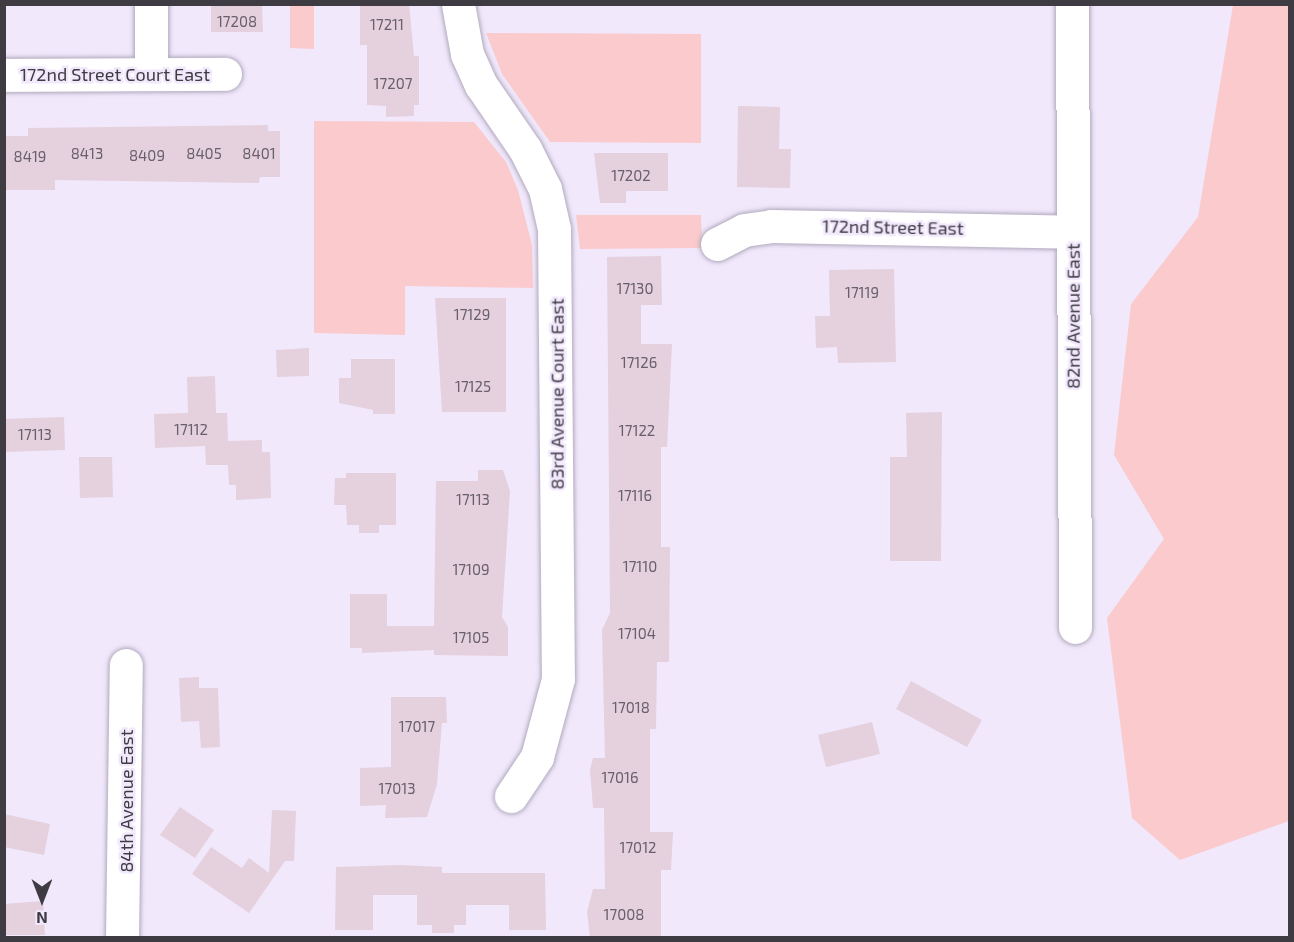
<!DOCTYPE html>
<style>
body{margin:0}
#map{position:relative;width:1294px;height:942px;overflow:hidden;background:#f1e8fc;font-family:"Exo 2",sans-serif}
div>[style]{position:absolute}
.green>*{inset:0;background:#facacc}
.building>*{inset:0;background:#e5d0dd}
.roads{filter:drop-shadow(0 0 2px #b2a9bd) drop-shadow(0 0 2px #b2a9bd)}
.minor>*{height:33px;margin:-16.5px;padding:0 16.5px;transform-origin:16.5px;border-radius:16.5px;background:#fff}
span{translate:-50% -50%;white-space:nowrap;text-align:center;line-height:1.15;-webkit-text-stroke:5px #f1e8fc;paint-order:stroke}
.number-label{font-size:15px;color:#68606a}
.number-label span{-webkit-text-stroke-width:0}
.street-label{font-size:18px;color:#3e3b43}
.frame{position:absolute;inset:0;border:6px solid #3e3b43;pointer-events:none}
.north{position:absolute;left:12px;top:870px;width:60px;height:60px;-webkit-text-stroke:4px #f1e8fc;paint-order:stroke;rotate:180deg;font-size:16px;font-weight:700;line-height:24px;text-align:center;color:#3e3b43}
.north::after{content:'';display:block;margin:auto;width:21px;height:27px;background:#3e3b43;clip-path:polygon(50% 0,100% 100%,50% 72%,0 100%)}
</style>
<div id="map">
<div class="green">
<div style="clip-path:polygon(290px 5px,314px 5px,314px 49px,290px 48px)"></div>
<div style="clip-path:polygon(1233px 5px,1289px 5px,1289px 821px,1180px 860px,1132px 818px,1107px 618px,1164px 539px,1114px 455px,1131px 304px,1198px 217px)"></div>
<div style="clip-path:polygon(486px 33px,701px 34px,701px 143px,550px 142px,502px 74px)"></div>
<div style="clip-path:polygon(314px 121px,474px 122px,506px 162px,518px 190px,532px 245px,533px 288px,405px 286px,405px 335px,314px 333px)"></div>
<div style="clip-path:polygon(576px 215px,701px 215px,702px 248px,580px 249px)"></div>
</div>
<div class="building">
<div style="clip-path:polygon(211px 4px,262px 4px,263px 32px,211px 32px)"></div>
<div style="clip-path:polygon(360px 4px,409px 4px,414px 56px,419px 56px,419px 105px,414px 105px,414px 116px,386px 117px,386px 106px,367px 105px,367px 45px,360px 45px)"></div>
<div style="clip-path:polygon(738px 106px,780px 107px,779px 149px,791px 149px,790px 188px,737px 187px)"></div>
<div style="clip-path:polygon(268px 125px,268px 131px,280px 131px,280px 177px,260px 177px,259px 183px,55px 180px,55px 190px,5px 190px,4px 136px,28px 136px,28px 128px)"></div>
<div style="clip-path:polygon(594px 153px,668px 153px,668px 191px,626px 191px,626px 203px,600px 203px)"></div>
<div style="clip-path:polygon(661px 256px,662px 305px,641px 305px,641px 344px,672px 344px,667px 447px,661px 447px,661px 547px,670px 547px,669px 662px,657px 662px,656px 729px,650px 729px,650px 832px,673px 832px,671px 870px,661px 870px,661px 938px,590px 938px,587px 912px,593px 889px,605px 889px,604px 808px,593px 808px,590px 770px,593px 758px,605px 758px,602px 630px,610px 613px,607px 257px)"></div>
<div style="clip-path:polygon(894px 269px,896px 362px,838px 363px,837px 347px,816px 348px,815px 316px,830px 316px,829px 270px)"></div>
<div style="clip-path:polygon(435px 298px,506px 298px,506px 412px,442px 412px)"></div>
<div style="clip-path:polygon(309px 348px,309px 376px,277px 377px,276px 350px)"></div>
<div style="clip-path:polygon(351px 359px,395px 359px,395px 414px,373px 414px,373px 410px,339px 403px,339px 378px,351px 378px)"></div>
<div style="clip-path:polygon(215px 376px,216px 413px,227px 413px,228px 441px,262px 440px,262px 452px,270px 452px,271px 498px,236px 500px,236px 485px,229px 485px,228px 465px,206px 465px,205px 446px,155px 448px,154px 414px,188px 413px,187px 377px)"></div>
<div style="clip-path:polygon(942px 412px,941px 561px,890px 561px,890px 457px,907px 457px,906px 413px)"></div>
<div style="clip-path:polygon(64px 417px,65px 450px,4px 452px,4px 419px)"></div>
<div style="clip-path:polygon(79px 457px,112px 457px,113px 497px,80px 498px)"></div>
<div style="clip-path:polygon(478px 470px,503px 470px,510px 491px,502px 617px,508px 627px,508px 656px,434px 655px,434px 650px,362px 653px,362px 648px,350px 648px,350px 594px,387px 594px,387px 626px,434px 626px,436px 481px,478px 481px)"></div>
<div style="clip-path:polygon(346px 473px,396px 473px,396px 525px,379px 525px,379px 533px,359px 533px,359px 525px,347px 525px,346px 505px,334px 505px,335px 478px,346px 478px)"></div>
<div style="clip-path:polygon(199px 677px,199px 688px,218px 688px,220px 747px,201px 748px,199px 721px,181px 722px,179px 678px)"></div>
<div style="clip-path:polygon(911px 681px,982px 720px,967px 747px,896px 709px)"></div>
<div style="clip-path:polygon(391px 697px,446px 697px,447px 723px,442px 723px,437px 784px,427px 817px,385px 818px,386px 805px,360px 806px,360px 768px,391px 767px)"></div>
<div style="clip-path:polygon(872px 722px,880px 754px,826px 767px,818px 735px)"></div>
<div style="clip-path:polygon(180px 807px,214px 830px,195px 858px,160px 835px)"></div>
<div style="clip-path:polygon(272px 810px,296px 811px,294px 861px,285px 861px,249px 913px,192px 874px,211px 847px,242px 868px,249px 858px,269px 873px)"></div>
<div style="clip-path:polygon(4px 814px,50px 824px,44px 855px,4px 847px)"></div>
<div style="clip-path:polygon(400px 865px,442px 867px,442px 873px,545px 873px,546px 930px,509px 930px,509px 905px,466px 905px,466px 925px,454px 925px,454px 933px,432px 933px,432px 925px,417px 925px,417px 895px,373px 895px,373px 930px,335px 930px,336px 867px)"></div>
<div style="clip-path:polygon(43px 901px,45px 935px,4px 935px,4px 904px)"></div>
</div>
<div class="roads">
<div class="minor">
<div style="left:458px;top:4px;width:51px;rotate:79.8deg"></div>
<div style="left:467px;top:54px;width:34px;rotate:66deg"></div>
<div style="left:481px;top:85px;width:78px;rotate:55.5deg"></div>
<div style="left:525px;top:149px;width:45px;rotate:63.4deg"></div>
<div style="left:545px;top:189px;width:41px;rotate:77.3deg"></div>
<div style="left:554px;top:229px;width:450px;rotate:89.5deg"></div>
<div style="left:558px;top:679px;width:81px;rotate:105.1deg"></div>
<div style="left:537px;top:757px;width:47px;rotate:123.7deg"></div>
<div style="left:1072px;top:4px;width:623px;rotate:89.72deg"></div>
<div style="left:151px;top:74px;width:70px;rotate:-90deg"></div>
<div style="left:4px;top:75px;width:221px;rotate:-0.3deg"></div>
<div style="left:717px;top:244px;width:30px;rotate:-27deg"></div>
<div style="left:744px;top:230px;width:27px;rotate:-8deg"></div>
<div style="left:771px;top:226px;width:302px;rotate:1.1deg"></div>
<div style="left:122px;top:938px;width:273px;rotate:-89.2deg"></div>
</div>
</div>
<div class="number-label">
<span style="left:237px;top:22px">17208</span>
<span style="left:387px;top:25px">17211</span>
<span style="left:393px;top:84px">17207</span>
<span style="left:87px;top:154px">8413</span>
<span style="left:204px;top:154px">8405</span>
<span style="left:259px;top:154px">8401</span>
<span style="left:147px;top:156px">8409</span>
<span style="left:30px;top:157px">8419</span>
<span style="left:631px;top:176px">17202</span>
<span style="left:635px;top:289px">17130</span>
<span style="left:862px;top:293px">17119</span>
<span style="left:472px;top:315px">17129</span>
<span style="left:639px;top:363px">17126</span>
<span style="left:473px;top:387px">17125</span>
<span style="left:191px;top:430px">17112</span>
<span style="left:637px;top:431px">17122</span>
<span style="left:35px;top:435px">17113</span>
<span style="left:635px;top:496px">17116</span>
<span style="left:473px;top:500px">17113</span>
<span style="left:640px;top:567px">17110</span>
<span style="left:471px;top:570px">17109</span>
<span style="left:637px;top:634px">17104</span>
<span style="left:471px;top:638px">17105</span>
<span style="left:631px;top:708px">17018</span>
<span style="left:417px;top:727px">17017</span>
<span style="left:620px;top:778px">17016</span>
<span style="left:397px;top:789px">17013</span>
<span style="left:638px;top:848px">17012</span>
<span style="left:624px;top:915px">17008</span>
</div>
<div class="street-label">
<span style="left:115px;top:74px">172nd Street Court East</span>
<span style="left:893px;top:227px;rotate:1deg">172nd Street East</span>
<span style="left:1073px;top:316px;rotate:-90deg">82nd Avenue East</span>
<span style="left:557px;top:394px;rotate:-90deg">83rd Avenue Court East</span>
<span style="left:126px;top:801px;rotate:-90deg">84th Avenue East</span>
</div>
<div class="frame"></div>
<div class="north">N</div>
</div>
